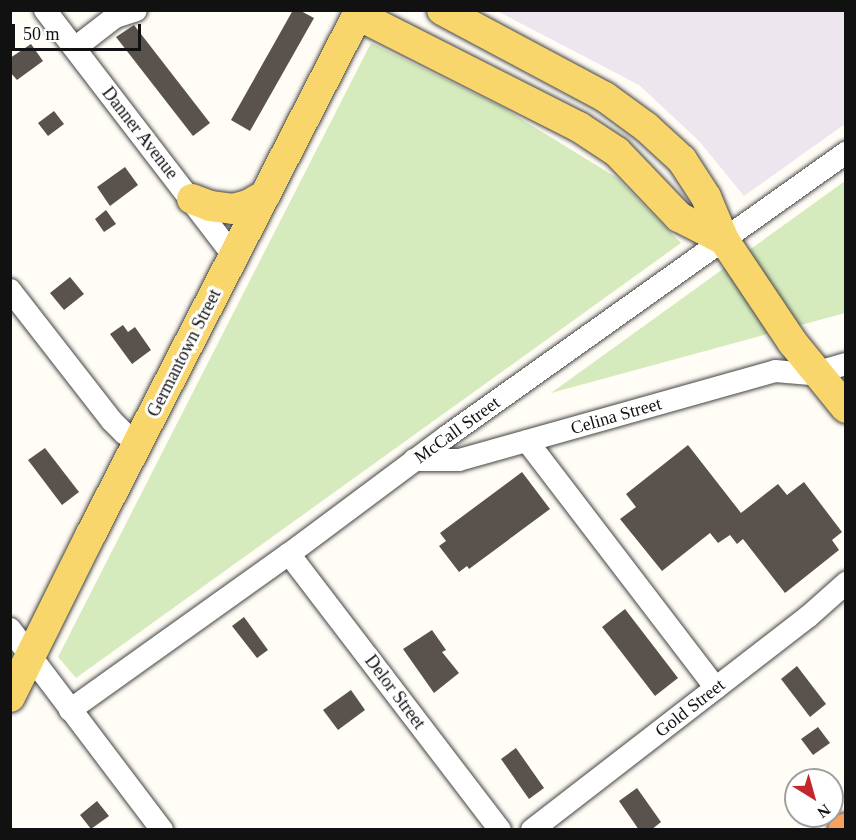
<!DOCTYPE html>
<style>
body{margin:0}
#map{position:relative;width:856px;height:840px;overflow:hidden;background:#fffdf5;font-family:"Times New Roman",serif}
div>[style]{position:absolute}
.industrial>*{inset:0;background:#eee6ef}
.green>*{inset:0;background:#d5ebbd}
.building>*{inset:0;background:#5a524d}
.roads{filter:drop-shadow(0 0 2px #444) drop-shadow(0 0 2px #444)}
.minor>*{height:22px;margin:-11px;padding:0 11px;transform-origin:11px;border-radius:11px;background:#fff}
.major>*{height:30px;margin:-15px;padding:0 15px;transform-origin:15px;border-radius:15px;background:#f9d66b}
.highway>*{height:33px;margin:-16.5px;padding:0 16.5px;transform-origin:16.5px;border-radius:16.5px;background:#f5a25d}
span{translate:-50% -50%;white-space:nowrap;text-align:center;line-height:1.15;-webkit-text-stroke:6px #fff;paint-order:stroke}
.street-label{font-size:18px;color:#111}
.frame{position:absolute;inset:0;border:12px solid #111;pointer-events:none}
.north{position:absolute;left:784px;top:768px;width:60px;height:60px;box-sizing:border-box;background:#fff;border:2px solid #a0a0a0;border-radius:50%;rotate:143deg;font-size:16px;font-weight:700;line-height:24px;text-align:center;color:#111}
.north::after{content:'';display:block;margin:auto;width:21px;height:27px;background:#c4262e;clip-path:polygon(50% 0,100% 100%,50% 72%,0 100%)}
.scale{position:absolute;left:12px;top:24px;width:129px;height:27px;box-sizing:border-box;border:3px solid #111;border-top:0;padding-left:8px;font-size:18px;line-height:21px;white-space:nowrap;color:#111;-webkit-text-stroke:4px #fff;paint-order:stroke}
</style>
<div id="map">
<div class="industrial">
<div style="clip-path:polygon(497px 11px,845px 11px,845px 124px,744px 196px,699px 141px,639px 85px)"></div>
</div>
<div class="green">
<div style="clip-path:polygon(371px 43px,502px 107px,617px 178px,681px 243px,76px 678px,58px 657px)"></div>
<div style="clip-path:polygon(845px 181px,845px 313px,551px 393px)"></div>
</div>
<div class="building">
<div style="clip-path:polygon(293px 10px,299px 10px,314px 18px,250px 131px,231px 120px)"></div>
<div style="clip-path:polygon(134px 25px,210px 123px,193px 136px,116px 37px)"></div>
<div style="clip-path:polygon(31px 44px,43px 61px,17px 80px,10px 72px,10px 58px)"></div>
<div style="clip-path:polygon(54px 111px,64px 124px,48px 136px,38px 123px)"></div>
<div style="clip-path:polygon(125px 167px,138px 185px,110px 206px,97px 187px)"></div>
<div style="clip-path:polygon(106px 210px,116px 224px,104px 232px,95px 219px)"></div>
<div style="clip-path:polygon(70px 277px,84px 294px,64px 310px,50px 293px)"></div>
<div style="clip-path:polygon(123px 325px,128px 332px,135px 327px,151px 350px,132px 364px,110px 334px)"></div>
<div style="clip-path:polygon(688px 445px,741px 513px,778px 484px,787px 495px,804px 482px,842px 532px,832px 540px,839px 550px,785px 593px,743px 539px,737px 544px,730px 535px,718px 543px,710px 533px,662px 571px,620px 519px,636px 507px,626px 494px)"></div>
<div style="clip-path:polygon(45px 448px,79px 492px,62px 505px,28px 460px)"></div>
<div style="clip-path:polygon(522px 472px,550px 509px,469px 569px,467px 566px,459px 572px,439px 546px,446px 541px,440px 533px)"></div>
<div style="clip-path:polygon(625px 609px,678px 678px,655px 696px,602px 627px)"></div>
<div style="clip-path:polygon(244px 617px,268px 650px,257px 658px,232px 626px)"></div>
<div style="clip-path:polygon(432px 630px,446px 650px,442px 652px,459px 673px,434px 693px,403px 649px)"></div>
<div style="clip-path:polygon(797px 666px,826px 704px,810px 717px,781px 679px)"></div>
<div style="clip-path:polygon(351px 690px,365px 710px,338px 730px,323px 710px)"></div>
<div style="clip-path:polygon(818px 727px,830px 743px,813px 755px,801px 739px)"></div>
<div style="clip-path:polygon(516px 748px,544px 788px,529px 799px,501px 759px)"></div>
<div style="clip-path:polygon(637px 788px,661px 822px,651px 830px,639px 830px,619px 801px)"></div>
<div style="clip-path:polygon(97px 801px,109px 816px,91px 829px,80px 815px)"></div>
</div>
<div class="roads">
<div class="minor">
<div style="left:45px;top:10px;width:310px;rotate:52.5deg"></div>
<div style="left:75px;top:48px;width:51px;rotate:-37.8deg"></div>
<div style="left:115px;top:17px;width:22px;rotate:-18deg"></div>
<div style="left:10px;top:290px;width:166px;rotate:52.1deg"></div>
<div style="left:112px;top:421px;width:17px;rotate:45deg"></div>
<div style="left:124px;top:433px;width:17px;rotate:28deg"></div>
<div style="left:527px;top:441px;width:311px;rotate:52.6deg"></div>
<div style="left:414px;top:460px;width:45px"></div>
<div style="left:459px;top:460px;width:328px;rotate:-15.7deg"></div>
<div style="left:775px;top:371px;width:36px;rotate:5deg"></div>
<div style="left:811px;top:374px;width:36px;rotate:-16deg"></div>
<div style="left:289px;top:554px;width:347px;rotate:52.6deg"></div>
<div style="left:10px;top:629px;width:252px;rotate:52.9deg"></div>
<div style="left:70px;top:710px;width:269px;rotate:-35.5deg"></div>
<div style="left:289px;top:554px;width:196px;rotate:-36.7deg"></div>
<div style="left:446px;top:437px;width:491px;rotate:-35.4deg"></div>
<div style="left:532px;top:830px;width:350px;rotate:-37.7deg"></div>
<div style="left:809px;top:616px;width:50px;rotate:-41.7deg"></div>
</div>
<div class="major">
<div style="left:442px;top:10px;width:185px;rotate:28.1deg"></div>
<div style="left:605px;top:97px;width:51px;rotate:36.2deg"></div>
<div style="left:646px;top:127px;width:49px;rotate:42.5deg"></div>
<div style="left:682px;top:160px;width:44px;rotate:57deg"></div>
<div style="left:706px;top:197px;width:47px;rotate:67.3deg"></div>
<div style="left:724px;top:240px;width:124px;rotate:56.2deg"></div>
<div style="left:793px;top:343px;width:84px;rotate:50.8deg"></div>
<div style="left:358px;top:15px;width:248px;rotate:26.9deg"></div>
<div style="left:579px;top:127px;width:45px;rotate:33.3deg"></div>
<div style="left:617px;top:152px;width:90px;rotate:46.4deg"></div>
<div style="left:679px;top:217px;width:51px;rotate:27.1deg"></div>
<div style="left:192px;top:199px;width:19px;rotate:21deg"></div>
<div style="left:210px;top:206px;width:23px;rotate:7deg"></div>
<div style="left:233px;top:209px;width:16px;rotate:-15deg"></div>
<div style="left:248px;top:205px;width:20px;rotate:-30deg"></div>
<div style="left:10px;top:697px;width:182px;rotate:-63.6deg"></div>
<div style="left:91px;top:534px;width:589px;rotate:-62.83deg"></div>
</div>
<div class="highway">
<div style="left:844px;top:830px;width:2px;rotate:-27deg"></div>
</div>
</div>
<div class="street-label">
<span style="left:140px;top:133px;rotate:52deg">Danner Avenue</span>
<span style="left:184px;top:353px;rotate:-63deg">Germantown Street</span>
<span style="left:616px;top:416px;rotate:-16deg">Celina Street</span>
<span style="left:457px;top:430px;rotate:-36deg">McCall Street</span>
<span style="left:395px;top:692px;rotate:53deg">Delor Street</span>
<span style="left:690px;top:708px;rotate:-38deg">Gold Street</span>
</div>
<div class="frame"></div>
<div class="north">N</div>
<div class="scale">50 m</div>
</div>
